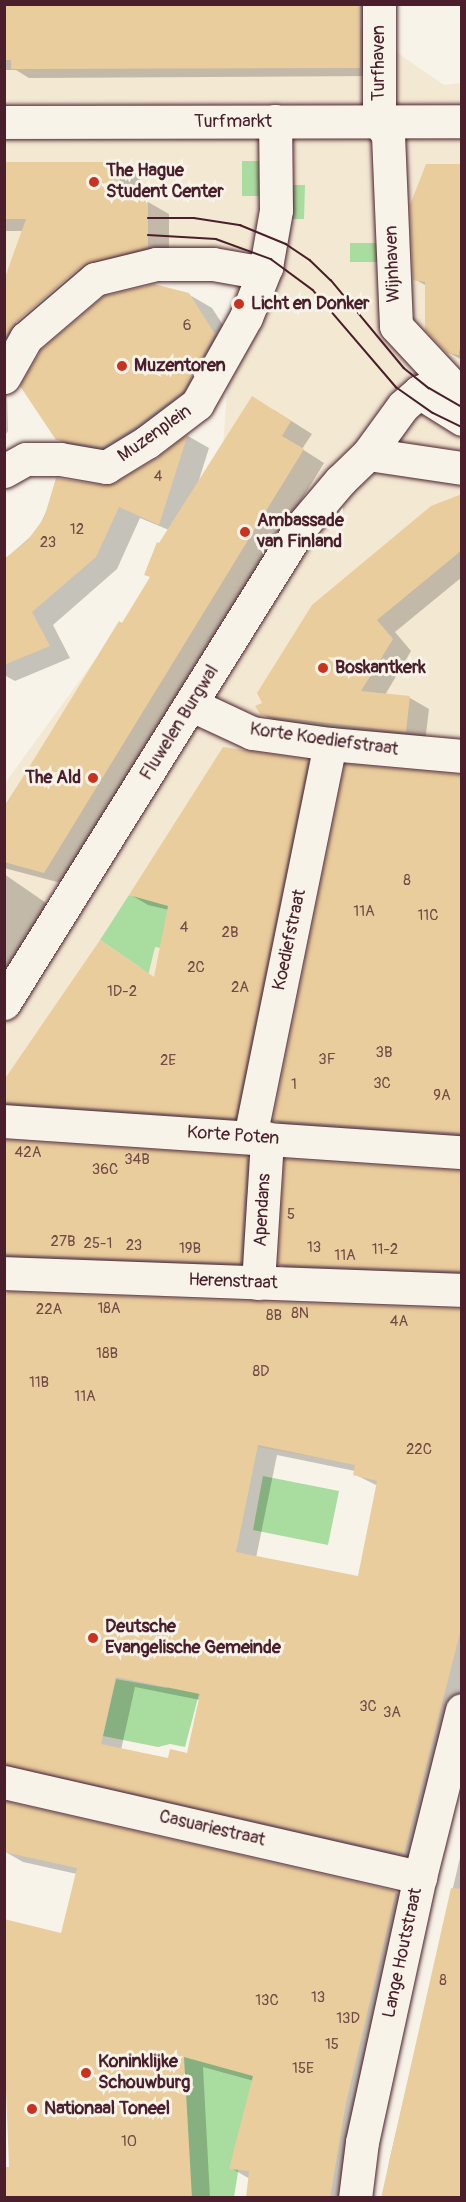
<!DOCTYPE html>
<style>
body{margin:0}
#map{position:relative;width:466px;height:2202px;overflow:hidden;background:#f7f3e8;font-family:Pangolin,sans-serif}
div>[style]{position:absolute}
.built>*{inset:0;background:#f3e8d2}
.green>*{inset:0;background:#a8dd9f}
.shadow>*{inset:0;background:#0003}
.building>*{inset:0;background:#eacd9d}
.roads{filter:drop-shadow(0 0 2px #4a1f2b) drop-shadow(0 0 2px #4a1f2b)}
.minor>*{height:33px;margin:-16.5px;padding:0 16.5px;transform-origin:16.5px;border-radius:16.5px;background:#f7f3e8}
.tram>*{height:1.5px;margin:-0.75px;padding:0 0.75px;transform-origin:0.75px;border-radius:0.75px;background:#4a1f2b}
.dots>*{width:16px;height:16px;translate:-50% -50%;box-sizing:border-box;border:3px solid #f7f3e8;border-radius:50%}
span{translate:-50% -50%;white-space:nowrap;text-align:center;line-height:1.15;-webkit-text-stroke:6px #f7f3e8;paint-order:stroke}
.number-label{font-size:15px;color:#724a48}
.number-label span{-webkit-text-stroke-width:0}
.street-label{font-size:18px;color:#4a1f2b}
.poi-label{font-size:18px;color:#4a1f2b;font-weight:700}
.left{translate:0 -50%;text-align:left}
.right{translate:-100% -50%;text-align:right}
.frame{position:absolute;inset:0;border:6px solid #4a1f2b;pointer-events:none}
</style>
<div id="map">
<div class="built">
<div style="clip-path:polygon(4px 5px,328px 5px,444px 85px,461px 83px,461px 1472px,358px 1458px,339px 1461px,5px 1403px,5px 783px,220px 488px,236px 269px,5px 271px)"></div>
</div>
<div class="green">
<div style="clip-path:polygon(242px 161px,259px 161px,260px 196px,242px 196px)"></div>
<div style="clip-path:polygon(287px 185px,305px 185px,304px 219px,287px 219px)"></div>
<div style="clip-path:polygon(350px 243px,385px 243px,385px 262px,350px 262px)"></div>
<div style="clip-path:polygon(129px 895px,183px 908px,174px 950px,155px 947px,147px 980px,141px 968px,100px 940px)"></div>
<div style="clip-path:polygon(263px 1476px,339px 1491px,328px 1545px,253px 1530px)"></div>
<div style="clip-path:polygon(173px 1660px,200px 1690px,185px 1747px,170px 1744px,158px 1747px,103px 1736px,116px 1679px,167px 1688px)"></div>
<div style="clip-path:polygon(181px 2046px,260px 2069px,243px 2141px,234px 2197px,186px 2197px)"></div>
</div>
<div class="shadow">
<div style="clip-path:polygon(4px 4px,378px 4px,376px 76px,29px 78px,16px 70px,4px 70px)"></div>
<div style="clip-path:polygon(evenodd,119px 163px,140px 176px,141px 202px,148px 202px,169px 214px,169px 258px,104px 276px,6px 354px,8px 431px,4px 437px,4px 285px,24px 231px,4px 231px,4px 164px,119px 163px,88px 259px,89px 261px,16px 324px,16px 320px,88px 259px)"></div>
<div style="clip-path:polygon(462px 165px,462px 360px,448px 352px,427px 286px,414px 279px)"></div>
<div style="clip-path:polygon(188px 294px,212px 308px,238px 348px,127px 460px,81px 453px,57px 439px)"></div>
<div style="clip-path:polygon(274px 410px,312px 434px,302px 449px,324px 463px,65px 884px,4px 868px,4px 807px,152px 577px,160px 545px,169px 530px,140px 518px,117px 569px,53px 625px,70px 658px,15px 681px,4px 675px,4px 560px,37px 531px,55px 493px,116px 484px,158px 459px,188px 436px,209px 448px,198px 483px)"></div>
<div style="clip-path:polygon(462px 499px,462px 577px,395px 632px,411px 651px,385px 695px,410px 698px,429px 709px,425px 742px,281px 725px,262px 714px,264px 703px)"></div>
<div style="clip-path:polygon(307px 761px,324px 771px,252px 1127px,4px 1107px,4px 1084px,155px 978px,169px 910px,148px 905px,131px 895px)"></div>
<div style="clip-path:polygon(462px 776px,462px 1142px,293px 1131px,274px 1120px)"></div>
<div style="clip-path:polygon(4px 874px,52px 907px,4px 986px)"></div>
<div style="clip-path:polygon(4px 1148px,247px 1158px,261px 1166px,255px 1270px,18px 1262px,4px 1255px)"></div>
<div style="clip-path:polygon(461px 1172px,462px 1281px,299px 1275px,279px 1264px)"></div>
<div style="clip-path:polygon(evenodd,462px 1310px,462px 1713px,423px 1864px,4px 1773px,4px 1599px,462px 1310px,277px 1455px,355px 1471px,354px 1474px,378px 1486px,359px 1578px,256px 1558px,277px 1455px,462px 1310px,135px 1687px,200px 1700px,188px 1755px,169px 1760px,121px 1750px,135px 1687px)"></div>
<div style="clip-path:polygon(462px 1849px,462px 2198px,383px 2198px,389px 2162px)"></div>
<div style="clip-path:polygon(4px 1851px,395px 1892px,415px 1903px,352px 2198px,248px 2198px,250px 2179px,231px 2168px,254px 2081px,203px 2067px,210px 2198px,4px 2198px,77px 1874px,23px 1862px)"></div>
</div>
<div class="building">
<div style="clip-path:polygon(4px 4px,360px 4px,360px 68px,11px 69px,11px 60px,4px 60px)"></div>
<div style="clip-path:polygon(4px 162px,120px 162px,120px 200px,148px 200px,148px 247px,83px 265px,14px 324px,4px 338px,4px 280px,26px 219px,4px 219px)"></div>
<div style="clip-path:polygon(426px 164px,462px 164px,462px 351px,459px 350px,459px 355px,447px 353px,425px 330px,425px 282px,413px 280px,410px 205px)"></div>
<div style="clip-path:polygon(154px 284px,189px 293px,215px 334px,183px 391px,136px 426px,102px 447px,56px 440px,20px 386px,41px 350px,104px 296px)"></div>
<div style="clip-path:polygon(252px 396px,291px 421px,282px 436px,304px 449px,44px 873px,4px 862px,4px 808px,119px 621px,122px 623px,150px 577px,144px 575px,157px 542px,159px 543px)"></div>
<div style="clip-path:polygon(188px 434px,159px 525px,119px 507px,96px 557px,32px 612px,50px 646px,4px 665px,4px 559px,27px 541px,44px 518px,56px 478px,103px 485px,115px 483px,157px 458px)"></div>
<div style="clip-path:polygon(462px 494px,462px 550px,377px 620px,393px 639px,361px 691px,410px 696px,406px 732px,261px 715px,255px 706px,262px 703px,257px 693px,312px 605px,431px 506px)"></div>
<div style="clip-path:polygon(223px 747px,308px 760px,235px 1118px,4px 1102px,4px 1080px,100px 940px,154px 977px,168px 906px,129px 895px)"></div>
<div style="clip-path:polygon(345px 764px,462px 775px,462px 1133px,273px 1120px)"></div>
<div style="clip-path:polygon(4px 1140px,247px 1156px,240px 1263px,4px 1254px)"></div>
<div style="clip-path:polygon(284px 1159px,462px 1171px,462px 1271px,278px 1264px)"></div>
<div style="clip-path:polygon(evenodd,9px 1292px,462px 1309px,462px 1625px,404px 1854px,4px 1764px,4px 1296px,9px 1292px,258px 1445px,355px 1465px,353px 1475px,377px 1481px,358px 1576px,236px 1552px,258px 1445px,9px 1292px,116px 1677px,200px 1694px,187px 1753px,170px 1749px,168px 1758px,101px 1744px,116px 1677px)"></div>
<div style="clip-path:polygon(4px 1801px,396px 1891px,346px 2103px,330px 2198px,246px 2198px,249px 2171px,229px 2169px,253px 2076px,184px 2057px,192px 2198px,4px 2198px,4px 2167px,9px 2167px,4px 2039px,4px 1919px,61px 1933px,77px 1868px,4px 1852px)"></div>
<div style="clip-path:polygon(451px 1888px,462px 1889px,462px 2198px,381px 2198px)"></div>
</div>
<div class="roads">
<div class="minor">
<div style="left:379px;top:4px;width:118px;rotate:90deg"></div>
<div style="left:379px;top:122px;width:16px;rotate:55deg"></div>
<div style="left:388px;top:135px;width:191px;rotate:87.6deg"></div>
<div style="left:396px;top:326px;width:82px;rotate:47deg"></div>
<div style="left:4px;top:122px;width:458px;rotate:-0.1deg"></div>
<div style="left:4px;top:377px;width:45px;rotate:-60.6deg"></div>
<div style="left:26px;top:338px;width:91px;rotate:-40.5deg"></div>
<div style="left:95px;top:279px;width:63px;rotate:-13.8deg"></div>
<div style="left:156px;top:264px;width:57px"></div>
<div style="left:213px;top:264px;width:39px;rotate:10deg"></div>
<div style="left:251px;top:271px;width:16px;rotate:-15deg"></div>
<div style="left:419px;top:392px;width:51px;rotate:32.1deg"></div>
<div style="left:368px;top:454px;width:95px;rotate:8.5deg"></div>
<div style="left:4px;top:471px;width:25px;rotate:-29deg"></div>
<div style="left:26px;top:459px;width:34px"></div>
<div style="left:60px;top:459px;width:47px;rotate:9.9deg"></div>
<div style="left:106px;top:467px;width:48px;rotate:-31.4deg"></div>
<div style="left:147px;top:442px;width:63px;rotate:-37.2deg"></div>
<div style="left:197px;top:404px;width:100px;rotate:-60.6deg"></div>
<div style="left:246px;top:317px;width:54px;rotate:-68.2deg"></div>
<div style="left:266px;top:267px;width:58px;rotate:-80deg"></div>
<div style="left:276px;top:210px;width:89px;rotate:-90.6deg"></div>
<div style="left:192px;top:705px;width:66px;rotate:25deg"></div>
<div style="left:252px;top:733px;width:79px;rotate:8deg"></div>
<div style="left:330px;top:744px;width:133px;rotate:5.2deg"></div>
<div style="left:4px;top:1003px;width:560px;rotate:-58.07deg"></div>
<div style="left:300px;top:528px;width:62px;rotate:-49.6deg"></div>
<div style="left:340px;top:481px;width:39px;rotate:-44deg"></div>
<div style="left:368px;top:454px;width:59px;rotate:-53.9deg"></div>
<div style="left:403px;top:406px;width:21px;rotate:-41deg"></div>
<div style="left:419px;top:392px;width:11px;rotate:-22deg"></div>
<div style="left:429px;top:388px;width:33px;rotate:-2deg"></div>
<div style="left:4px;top:1121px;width:459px;rotate:3.9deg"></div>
<div style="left:250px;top:1137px;width:401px;rotate:-78.5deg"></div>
<div style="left:4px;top:1273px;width:458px;rotate:2.1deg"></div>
<div style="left:258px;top:1283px;width:145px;rotate:-86.4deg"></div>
<div style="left:4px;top:1782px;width:427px;rotate:12.9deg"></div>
<div style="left:355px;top:2198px;width:56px;rotate:-82.9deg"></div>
<div style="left:362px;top:2142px;width:271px;rotate:-77.7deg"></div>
<div style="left:420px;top:1877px;width:172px;rotate:-75.9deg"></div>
</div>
</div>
<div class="tram">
<div style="left:148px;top:218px;width:46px"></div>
<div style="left:194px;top:218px;width:47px;rotate:8.7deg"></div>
<div style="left:240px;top:225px;width:50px;rotate:22.4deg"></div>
<div style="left:286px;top:244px;width:29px;rotate:34deg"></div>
<div style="left:310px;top:260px;width:29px;rotate:44deg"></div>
<div style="left:331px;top:280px;width:114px;rotate:50.3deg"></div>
<div style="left:404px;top:368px;width:32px;rotate:39deg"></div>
<div style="left:429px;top:388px;width:38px;rotate:30deg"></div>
<div style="left:148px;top:235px;width:68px;rotate:3.4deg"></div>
<div style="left:216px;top:239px;width:59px;rotate:20deg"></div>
<div style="left:271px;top:259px;width:52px;rotate:36.4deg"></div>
<div style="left:313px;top:290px;width:128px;rotate:49.4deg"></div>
<div style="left:396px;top:387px;width:45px;rotate:35.1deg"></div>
<div style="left:433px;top:413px;width:32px;rotate:26deg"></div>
</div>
<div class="dots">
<div style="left:94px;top:182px;background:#c8321e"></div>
<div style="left:239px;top:304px;background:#c8321e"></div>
<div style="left:122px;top:366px;background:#c8321e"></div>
<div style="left:245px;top:532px;background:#c8321e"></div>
<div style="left:323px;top:668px;background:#c8321e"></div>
<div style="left:93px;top:778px;background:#c8321e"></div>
<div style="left:93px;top:1638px;background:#c8321e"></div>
<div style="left:86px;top:2073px;background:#c8321e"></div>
<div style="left:32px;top:2109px;background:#c8321e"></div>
</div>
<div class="number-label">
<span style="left:187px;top:326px">6</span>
<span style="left:158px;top:477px">4</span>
<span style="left:77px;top:530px">12</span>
<span style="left:48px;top:543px">23</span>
<span style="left:407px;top:881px">8</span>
<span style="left:364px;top:912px">11A</span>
<span style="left:428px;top:916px">11C</span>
<span style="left:184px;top:928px">4</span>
<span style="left:230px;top:933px">2B</span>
<span style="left:196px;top:968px">2C</span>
<span style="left:240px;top:988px">2A</span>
<span style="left:122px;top:992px">1D-2</span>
<span style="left:384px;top:1053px">3B</span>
<span style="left:327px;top:1060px">3F</span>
<span style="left:168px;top:1061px">2E</span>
<span style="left:382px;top:1084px">3C</span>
<span style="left:294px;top:1085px">1</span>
<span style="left:442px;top:1096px">9A</span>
<span style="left:28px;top:1153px">42A</span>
<span style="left:137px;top:1160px">34B</span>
<span style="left:105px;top:1170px">36C</span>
<span style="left:291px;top:1215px">5</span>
<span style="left:63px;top:1242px">27B</span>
<span style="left:98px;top:1244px">25-1</span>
<span style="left:134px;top:1246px">23</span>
<span style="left:314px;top:1248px">13</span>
<span style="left:190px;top:1249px">19B</span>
<span style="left:385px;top:1250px">11-2</span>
<span style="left:345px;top:1256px">11A</span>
<span style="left:109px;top:1309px">18A</span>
<span style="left:49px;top:1310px">22A</span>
<span style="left:300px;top:1314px">8N</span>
<span style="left:274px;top:1316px">8B</span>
<span style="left:399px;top:1322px">4A</span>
<span style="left:107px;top:1354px">18B</span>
<span style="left:261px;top:1372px">8D</span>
<span style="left:39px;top:1383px">11B</span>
<span style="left:85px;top:1397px">11A</span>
<span style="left:419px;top:1450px">22C</span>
<span style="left:368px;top:1707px">3C</span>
<span style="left:392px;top:1713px">3A</span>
<span style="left:443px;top:1981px">8</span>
<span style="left:318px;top:1998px">13</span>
<span style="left:267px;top:2001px">13C</span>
<span style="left:348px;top:2019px">13D</span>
<span style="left:332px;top:2045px">15</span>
<span style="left:303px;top:2069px">15E</span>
<span style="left:129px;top:2142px">10</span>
</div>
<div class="street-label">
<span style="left:379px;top:63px;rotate:-90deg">Turfhaven</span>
<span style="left:233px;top:122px">Turfmarkt</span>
<span style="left:393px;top:264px;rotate:-92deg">Wijnhaven</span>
<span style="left:155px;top:434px;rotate:-35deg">Muzenplein</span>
<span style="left:180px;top:723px;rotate:-58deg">Fluwelen Burgwal</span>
<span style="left:324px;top:740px;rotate:8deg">Korte Koediefstraat</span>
<span style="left:290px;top:940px;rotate:-78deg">Koediefstraat</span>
<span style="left:233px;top:1136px;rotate:4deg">Korte Poten</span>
<span style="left:263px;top:1210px;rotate:-87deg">Apendans</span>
<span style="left:233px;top:1282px;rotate:2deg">Herenstraat</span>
<span style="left:212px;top:1829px;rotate:13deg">Casuariestraat</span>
<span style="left:403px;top:1953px;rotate:-78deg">Lange Houtstraat</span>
</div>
<div class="poi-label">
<span class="left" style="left:106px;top:182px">The Hague<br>Student Center</span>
<span class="left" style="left:251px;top:304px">Licht en Donker</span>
<span class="left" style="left:134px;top:366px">Muzentoren</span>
<span class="left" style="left:257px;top:532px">Ambassade<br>van Finland</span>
<span class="left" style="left:335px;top:668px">Boskantkerk</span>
<span class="right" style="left:81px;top:778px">The Ald</span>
<span class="left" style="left:105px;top:1638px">Deutsche<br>Evangelische Gemeinde</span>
<span class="left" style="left:98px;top:2073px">Koninklijke<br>Schouwburg</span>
<span class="left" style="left:44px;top:2109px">Nationaal Toneel</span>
</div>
<div class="frame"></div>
</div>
